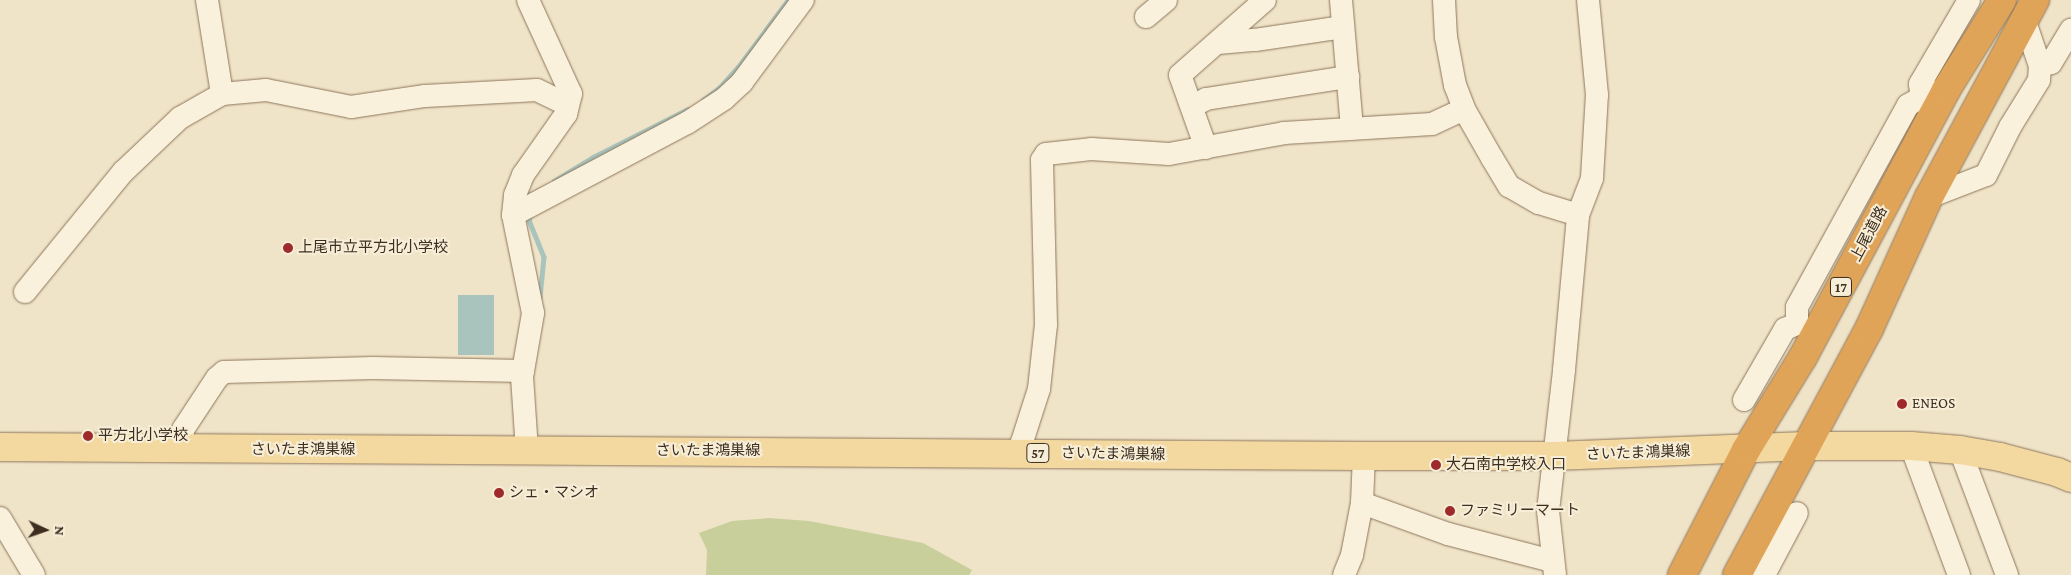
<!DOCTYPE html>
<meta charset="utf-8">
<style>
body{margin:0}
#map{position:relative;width:2071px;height:575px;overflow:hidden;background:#f0e4c8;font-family:"Crimson Pro","Noto Sans JP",serif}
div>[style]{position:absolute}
.green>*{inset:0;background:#c9cf9b}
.water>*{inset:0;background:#a9c4bc}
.stream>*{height:4.5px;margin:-2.25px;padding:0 2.25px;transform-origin:2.25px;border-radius:2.25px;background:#a9c4bc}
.roads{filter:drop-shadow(0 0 1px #8d765c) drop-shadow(0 0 1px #8d765c)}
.minor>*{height:22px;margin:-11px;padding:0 11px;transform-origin:11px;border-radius:11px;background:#faf1dc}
.major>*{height:28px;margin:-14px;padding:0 14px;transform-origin:14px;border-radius:14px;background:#f3d9a0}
.highway>*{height:28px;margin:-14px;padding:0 14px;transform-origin:14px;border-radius:14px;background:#e0a458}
.dots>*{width:14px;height:14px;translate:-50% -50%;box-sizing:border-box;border:2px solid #f7eed8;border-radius:50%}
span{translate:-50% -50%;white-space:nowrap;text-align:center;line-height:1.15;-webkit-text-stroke:4px #f7eed8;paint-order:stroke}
.shield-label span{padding:1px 4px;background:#f7eed8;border:1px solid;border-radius:4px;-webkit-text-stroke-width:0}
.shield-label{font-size:14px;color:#3d2e20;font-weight:700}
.street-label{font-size:15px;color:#3d2e20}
.poi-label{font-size:15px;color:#3d2e20}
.left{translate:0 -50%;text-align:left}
.north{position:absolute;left:20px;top:505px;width:50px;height:50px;-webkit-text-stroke:4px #f7eed8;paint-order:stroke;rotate:93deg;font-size:14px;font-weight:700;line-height:20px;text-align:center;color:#3d2e20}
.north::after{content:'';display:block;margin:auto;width:18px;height:22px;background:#3d2e20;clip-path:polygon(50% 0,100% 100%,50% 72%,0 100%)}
</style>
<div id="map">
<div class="green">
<div style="clip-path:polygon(769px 518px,809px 521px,923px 543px,972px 570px,969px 575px,706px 575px,707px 550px,699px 533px,732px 521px)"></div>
</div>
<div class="water">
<div style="clip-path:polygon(458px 295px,494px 295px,494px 355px,458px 355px)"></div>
</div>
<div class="stream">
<div style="left:703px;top:100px;width:20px;rotate:-37deg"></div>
<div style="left:719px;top:88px;width:28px;rotate:-48deg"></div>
<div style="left:738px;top:67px;width:84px;rotate:-53.3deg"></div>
<div style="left:554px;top:181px;width:46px;rotate:-31.6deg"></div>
<div style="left:593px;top:157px;width:106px;rotate:-26.8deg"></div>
<div style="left:531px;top:214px;width:6px;rotate:108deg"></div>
<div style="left:529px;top:220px;width:40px;rotate:68deg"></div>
<div style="left:544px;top:257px;width:41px;rotate:95.6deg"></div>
</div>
<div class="roads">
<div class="minor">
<div style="left:207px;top:0;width:95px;rotate:80.9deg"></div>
<div style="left:1341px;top:0;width:129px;rotate:85.1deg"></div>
<div style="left:1444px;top:0;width:37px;rotate:87deg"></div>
<div style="left:1446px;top:37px;width:49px;rotate:79.4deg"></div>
<div style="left:1455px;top:85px;width:26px;rotate:69deg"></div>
<div style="left:1464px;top:109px;width:56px;rotate:60.3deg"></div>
<div style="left:1492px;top:158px;width:33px;rotate:59deg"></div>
<div style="left:1509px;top:186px;width:34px;rotate:30deg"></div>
<div style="left:1539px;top:203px;width:41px;rotate:17.1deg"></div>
<div style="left:1146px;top:17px;width:26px;rotate:-40deg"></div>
<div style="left:1218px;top:43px;width:37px;rotate:-5deg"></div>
<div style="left:1255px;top:40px;width:89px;rotate:-8.4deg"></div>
<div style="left:2040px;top:66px;width:11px;rotate:-15deg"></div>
<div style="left:2051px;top:63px;width:39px;rotate:-59deg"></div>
<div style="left:1922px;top:97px;width:13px;rotate:-99deg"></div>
<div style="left:1920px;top:84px;width:97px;rotate:-59.7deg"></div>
<div style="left:1193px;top:106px;width:15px;rotate:-28deg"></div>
<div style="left:1206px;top:99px;width:144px;rotate:-8.8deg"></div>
<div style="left:1206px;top:148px;width:77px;rotate:-109.6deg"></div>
<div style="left:1180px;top:75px;width:113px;rotate:-41.4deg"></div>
<div style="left:1929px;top:197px;width:61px;rotate:-21.1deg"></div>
<div style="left:1986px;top:175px;width:54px;rotate:-63.4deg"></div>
<div style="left:2010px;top:127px;width:55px;rotate:-58.3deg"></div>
<div style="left:2039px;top:80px;width:14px;rotate:-86deg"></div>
<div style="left:2040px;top:66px;width:50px;rotate:-108.8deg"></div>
<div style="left:513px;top:215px;width:197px;rotate:-27.9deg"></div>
<div style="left:687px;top:123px;width:44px;rotate:-33deg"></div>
<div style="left:724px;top:99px;width:25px;rotate:-43deg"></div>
<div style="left:742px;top:82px;width:102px;rotate:-53.4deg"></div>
<div style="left:25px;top:292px;width:155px;rotate:-50.8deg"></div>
<div style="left:123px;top:172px;width:79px;rotate:-43.5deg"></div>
<div style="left:180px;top:118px;width:48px;rotate:-29.7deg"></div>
<div style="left:222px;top:94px;width:44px;rotate:-5.2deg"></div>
<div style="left:266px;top:90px;width:87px;rotate:11.3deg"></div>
<div style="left:351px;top:107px;width:75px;rotate:-8.5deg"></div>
<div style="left:425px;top:96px;width:112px;rotate:-3.1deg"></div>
<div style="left:537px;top:90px;width:34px;rotate:26deg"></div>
<div style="left:1744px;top:400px;width:82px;rotate:-60deg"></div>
<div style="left:1785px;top:329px;width:13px;rotate:-23deg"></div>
<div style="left:1797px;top:324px;width:17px;rotate:-90deg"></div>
<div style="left:1797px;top:307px;width:230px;rotate:-61.2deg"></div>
<div style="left:1908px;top:105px;width:23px;rotate:-29deg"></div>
<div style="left:1928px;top:94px;width:18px;rotate:-13deg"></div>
<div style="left:1911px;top:446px;width:138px;rotate:69.6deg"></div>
<div style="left:175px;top:448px;width:22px;rotate:-66deg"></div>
<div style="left:184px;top:428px;width:60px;rotate:-56.6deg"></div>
<div style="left:217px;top:378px;width:9px;rotate:-41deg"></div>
<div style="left:224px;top:372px;width:149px;rotate:-1.5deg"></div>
<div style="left:373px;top:368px;width:150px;rotate:1.1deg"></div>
<div style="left:527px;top:450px;width:73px;rotate:-93.9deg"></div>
<div style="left:522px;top:377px;width:65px;rotate:-80.2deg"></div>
<div style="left:533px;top:313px;width:100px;rotate:-101.5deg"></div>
<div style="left:513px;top:215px;width:20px;rotate:-84deg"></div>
<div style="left:515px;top:195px;width:22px;rotate:-68deg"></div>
<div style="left:523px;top:175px;width:75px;rotate:-54.8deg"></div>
<div style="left:566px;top:114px;width:21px;rotate:-76deg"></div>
<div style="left:571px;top:94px;width:103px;rotate:-114.6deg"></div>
<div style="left:1960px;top:450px;width:134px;rotate:69.4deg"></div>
<div style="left:1021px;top:453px;width:11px;rotate:-85deg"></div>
<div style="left:1022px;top:442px;width:56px;rotate:-72.2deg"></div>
<div style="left:1039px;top:389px;width:64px;rotate:-83.8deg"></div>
<div style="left:1046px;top:325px;width:165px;rotate:-91.4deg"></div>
<div style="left:1042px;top:160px;width:7px;rotate:-56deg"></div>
<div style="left:1046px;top:154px;width:45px;rotate:-6.3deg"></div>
<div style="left:1091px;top:149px;width:78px;rotate:3.7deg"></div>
<div style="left:1169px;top:154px;width:117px;rotate:-10.3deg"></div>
<div style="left:1284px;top:133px;width:148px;rotate:-3.5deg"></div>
<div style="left:1432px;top:124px;width:35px;rotate:-25deg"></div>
<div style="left:1362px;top:503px;width:91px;rotate:19.8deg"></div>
<div style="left:1448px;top:534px;width:107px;rotate:14.6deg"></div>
<div style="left:0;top:518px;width:66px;rotate:59.2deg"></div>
<div style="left:1344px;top:575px;width:22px;rotate:-68deg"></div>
<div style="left:1352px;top:555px;width:53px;rotate:-79.1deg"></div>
<div style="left:1362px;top:503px;width:47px;rotate:-87.6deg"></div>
<div style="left:1555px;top:575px;width:64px;rotate:-96.2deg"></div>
<div style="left:1548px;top:511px;width:142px;rotate:-83.5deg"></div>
<div style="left:1564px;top:370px;width:156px;rotate:-84.8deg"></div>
<div style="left:1578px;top:215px;width:40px;rotate:-69deg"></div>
<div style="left:1592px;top:178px;width:83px;rotate:-86.6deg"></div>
<div style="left:1597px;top:95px;width:95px;rotate:-95.4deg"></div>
<div style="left:1764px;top:575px;width:70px;rotate:-62deg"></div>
</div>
<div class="major">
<div style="left:0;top:447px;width:1364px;rotate:0.38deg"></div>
<div style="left:1364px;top:456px;width:191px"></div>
<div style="left:1555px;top:456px;width:251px;rotate:-2.3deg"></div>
<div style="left:1806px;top:446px;width:105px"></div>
<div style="left:1911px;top:446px;width:49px;rotate:4.7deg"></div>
<div style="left:1960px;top:450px;width:41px;rotate:9.9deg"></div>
<div style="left:2000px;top:457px;width:59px;rotate:14.7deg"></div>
<div style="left:2057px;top:472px;width:15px;rotate:23deg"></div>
</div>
<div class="highway">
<div style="left:1682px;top:575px;width:140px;rotate:-62.9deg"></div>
<div style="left:1746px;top:450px;width:109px;rotate:-58.5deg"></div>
<div style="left:1803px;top:357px;width:303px;rotate:-61.8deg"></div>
<div style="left:1946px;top:90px;width:106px;rotate:-58.1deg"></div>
<div style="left:1737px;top:575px;width:279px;rotate:-61.8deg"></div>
<div style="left:1869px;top:329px;width:145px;rotate:-65.6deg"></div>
<div style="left:1929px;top:197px;width:224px;rotate:-61.7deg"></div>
</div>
</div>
<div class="dots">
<div style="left:288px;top:248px;background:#9e2a2b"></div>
<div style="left:1902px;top:404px;background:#9e2a2b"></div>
<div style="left:88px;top:436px;background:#9e2a2b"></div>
<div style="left:1436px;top:465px;background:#9e2a2b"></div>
<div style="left:499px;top:493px;background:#9e2a2b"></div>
<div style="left:1450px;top:511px;background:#9e2a2b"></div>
</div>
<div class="shield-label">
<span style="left:1841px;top:287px">17</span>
<span style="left:1038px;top:453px">57</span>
</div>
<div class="street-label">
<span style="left:1869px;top:234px;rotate:-62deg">上尾道路</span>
<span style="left:303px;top:450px">さいたま鴻巣線</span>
<span style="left:708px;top:451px">さいたま鴻巣線</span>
<span style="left:1638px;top:453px;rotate:-2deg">さいたま鴻巣線</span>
<span style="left:1113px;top:454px;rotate:1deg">さいたま鴻巣線</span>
</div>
<div class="poi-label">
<span class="left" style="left:298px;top:248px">上尾市立平方北小学校</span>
<span class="left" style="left:1912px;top:404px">ENEOS</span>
<span class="left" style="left:98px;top:436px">平方北小学校</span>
<span class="left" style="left:1446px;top:465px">大石南中学校入口</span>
<span class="left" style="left:509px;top:493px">シェ・マシオ</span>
<span class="left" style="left:1460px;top:511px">ファミリーマート</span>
</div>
<div class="north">N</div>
</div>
